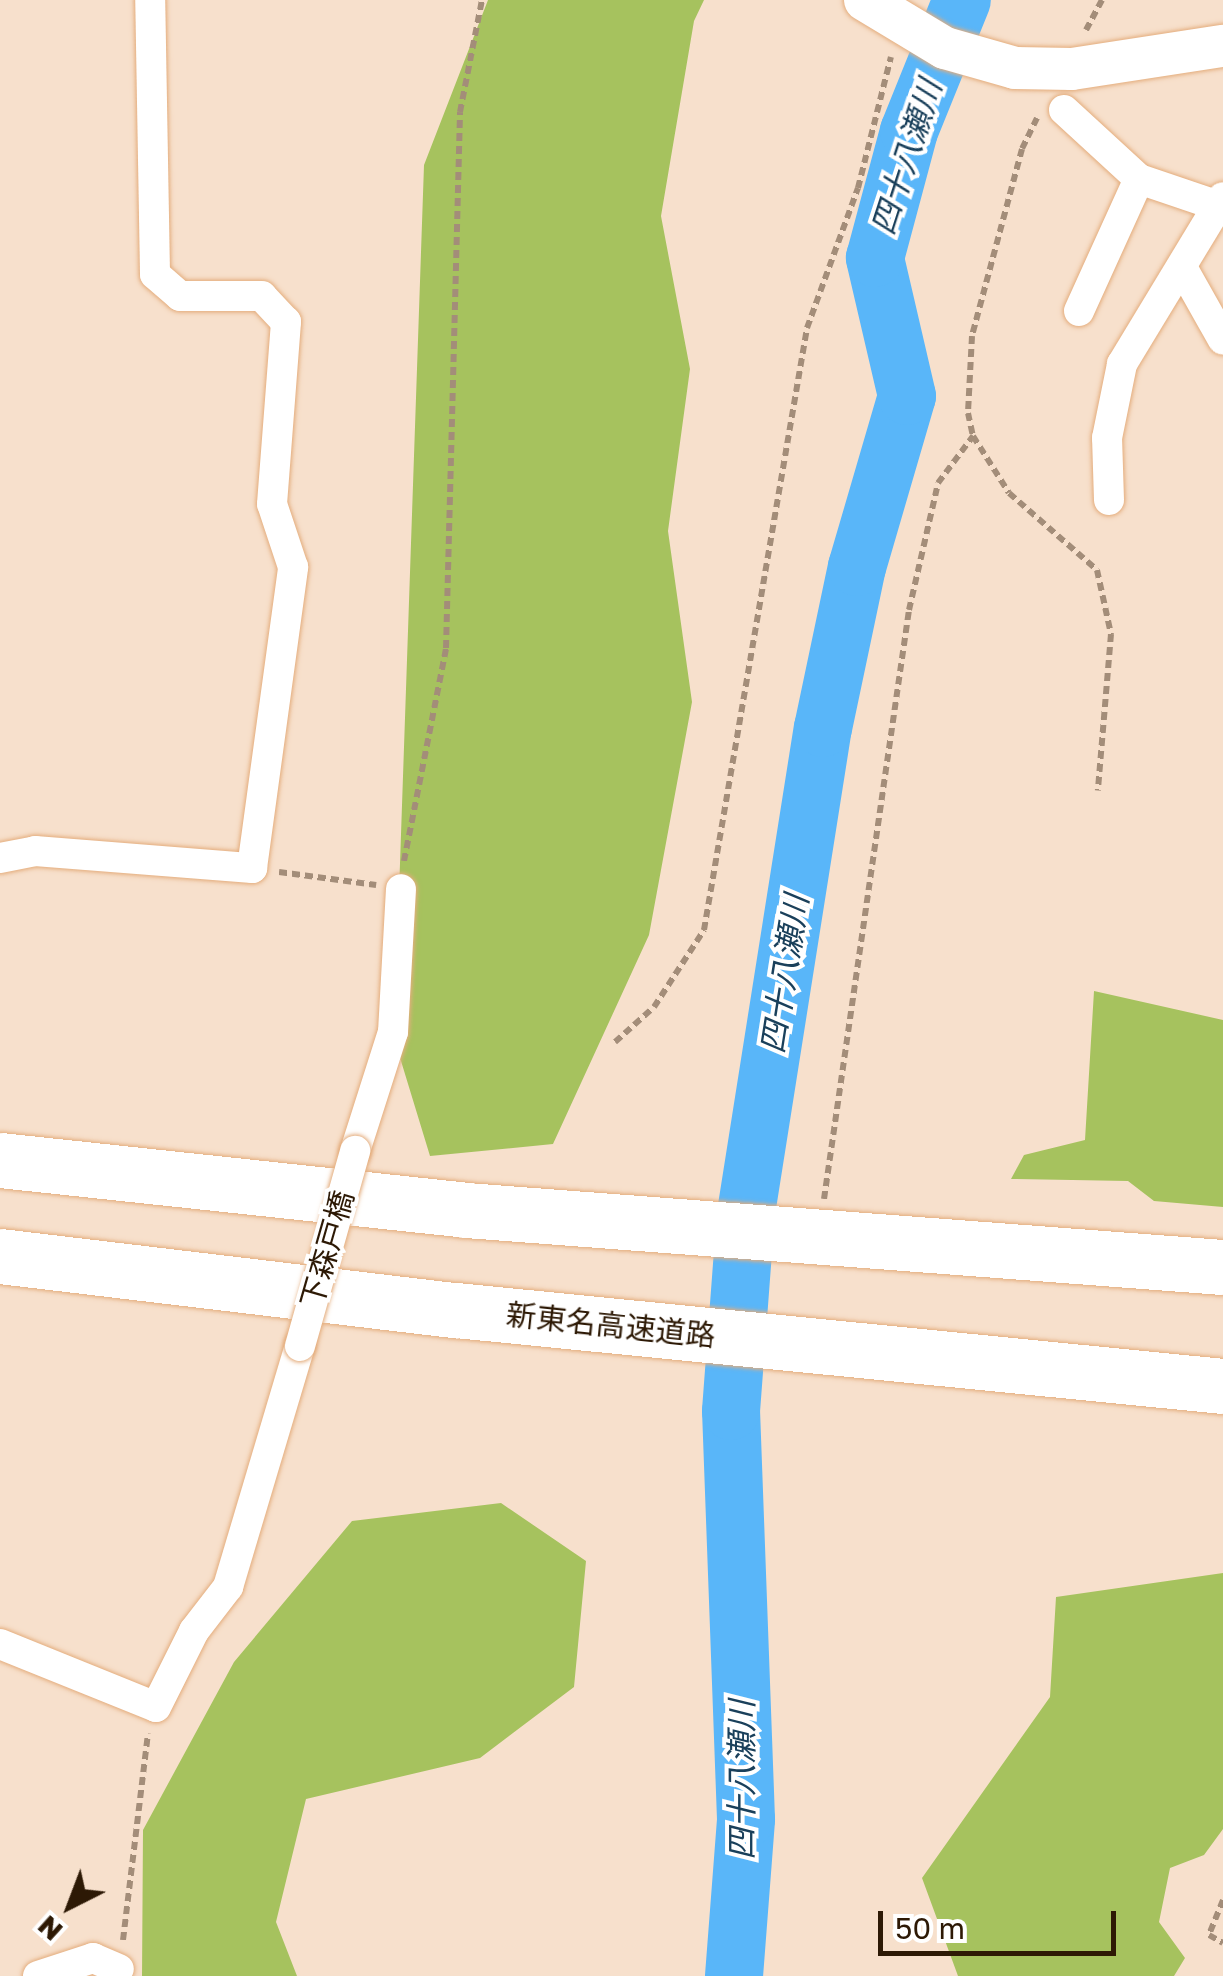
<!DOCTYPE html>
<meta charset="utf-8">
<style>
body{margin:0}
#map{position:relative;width:1223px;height:1976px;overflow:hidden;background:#f7e0cc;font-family:"Golos Text","Noto Sans JP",sans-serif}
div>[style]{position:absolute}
.forest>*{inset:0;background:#a6c25e}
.river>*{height:58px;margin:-29px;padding:0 29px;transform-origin:29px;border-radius:29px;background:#59b6f9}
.path>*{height:6px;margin-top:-3px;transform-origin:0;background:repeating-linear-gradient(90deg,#a38d79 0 8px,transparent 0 13px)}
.roads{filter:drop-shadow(0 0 2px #e4ad7d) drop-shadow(0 0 2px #e4ad7d)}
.street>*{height:30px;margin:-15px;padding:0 15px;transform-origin:15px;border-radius:15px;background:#fff}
.secondary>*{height:42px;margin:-21px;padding:0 21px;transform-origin:21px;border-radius:21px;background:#fff}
.highway>*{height:55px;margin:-27.5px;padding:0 27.5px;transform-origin:27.5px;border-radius:27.5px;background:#fff}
.bridges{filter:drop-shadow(0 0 2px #e4ad7d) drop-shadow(0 0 2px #e4ad7d)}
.street-bridge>*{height:30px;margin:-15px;padding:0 15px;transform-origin:15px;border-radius:15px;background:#fff}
span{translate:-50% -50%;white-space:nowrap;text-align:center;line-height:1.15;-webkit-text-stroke:8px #fff;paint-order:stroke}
.street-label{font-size:30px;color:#2d1905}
.water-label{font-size:32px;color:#1a405b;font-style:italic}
.north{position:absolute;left:20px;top:1856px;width:100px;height:100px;-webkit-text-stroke:8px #fff;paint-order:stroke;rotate:222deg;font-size:28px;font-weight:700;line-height:40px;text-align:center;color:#2d1905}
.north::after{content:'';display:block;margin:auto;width:35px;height:45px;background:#2d1905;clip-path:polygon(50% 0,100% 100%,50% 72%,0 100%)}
.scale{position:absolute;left:878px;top:1911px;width:238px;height:45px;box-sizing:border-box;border:5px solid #2d1905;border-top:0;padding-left:12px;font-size:30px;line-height:35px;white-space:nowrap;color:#2d1905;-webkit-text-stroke:8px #fff;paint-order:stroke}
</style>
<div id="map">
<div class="forest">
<div style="clip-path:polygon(488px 0,704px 0,694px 21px,661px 216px,690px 369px,668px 531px,692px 702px,649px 935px,553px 1144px,430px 1156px,394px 1038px,424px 165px)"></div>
<div style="clip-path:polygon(1094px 991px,1223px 1020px,1223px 1207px,1154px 1201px,1128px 1181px,1011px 1179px,1024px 1155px,1085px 1140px)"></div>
<div style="clip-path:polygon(501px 1503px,586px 1561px,574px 1687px,480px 1758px,306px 1799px,276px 1922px,297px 1976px,142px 1976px,143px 1830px,234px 1662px,352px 1521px)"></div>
<div style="clip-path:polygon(1223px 1573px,1223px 1829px,1204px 1855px,1170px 1868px,1159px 1922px,1185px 1958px,1174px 1976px,958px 1976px,922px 1878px,1050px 1697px,1056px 1597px)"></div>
</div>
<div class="river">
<div style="left:734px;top:1976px;width:157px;rotate:-85.6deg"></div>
<div style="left:746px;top:1819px;width:408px;rotate:-92.1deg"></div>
<div style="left:731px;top:1411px;width:199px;rotate:-85.7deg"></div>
<div style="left:746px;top:1213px;width:491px;rotate:-81deg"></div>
<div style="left:823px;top:728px;width:165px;rotate:-78.1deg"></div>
<div style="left:857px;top:567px;width:178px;rotate:-73.7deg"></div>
<div style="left:907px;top:396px;width:142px;rotate:-103.1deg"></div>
<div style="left:875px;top:258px;width:131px;rotate:-75deg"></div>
<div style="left:909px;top:131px;width:141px;rotate:-68deg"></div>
</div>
<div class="path">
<div style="left:1086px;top:30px;width:34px;rotate:-62deg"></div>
<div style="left:1037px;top:118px;width:34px;rotate:116deg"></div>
<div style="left:1022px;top:149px;width:194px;rotate:105deg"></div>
<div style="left:972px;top:336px;width:77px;rotate:93deg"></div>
<div style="left:968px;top:413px;width:24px;rotate:78deg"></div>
<div style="left:973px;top:436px;width:67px;rotate:57.7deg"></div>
<div style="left:1009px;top:493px;width:117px;rotate:41.2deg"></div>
<div style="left:1097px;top:570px;width:66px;rotate:77.7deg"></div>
<div style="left:1111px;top:634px;width:157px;rotate:94.8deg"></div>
<div style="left:404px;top:861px;width:217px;rotate:-78.8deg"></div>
<div style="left:446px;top:648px;width:536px;rotate:-88.5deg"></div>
<div style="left:460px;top:112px;width:114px;rotate:-78.9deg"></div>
<div style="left:279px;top:872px;width:98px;rotate:7.6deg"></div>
<div style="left:615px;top:1042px;width:52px;rotate:-41.9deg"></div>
<div style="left:654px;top:1007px;width:92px;rotate:-57deg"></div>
<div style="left:704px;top:930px;width:611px;rotate:-80.29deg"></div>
<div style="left:807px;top:328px;width:149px;rotate:-70deg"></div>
<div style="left:858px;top:188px;width:135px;rotate:-75.9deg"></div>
<div style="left:824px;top:1199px;width:595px;rotate:-81.79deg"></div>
<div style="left:909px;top:610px;width:130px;rotate:-77.1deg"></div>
<div style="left:938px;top:483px;width:59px;rotate:-53.3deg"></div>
<div style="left:1223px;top:1900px;width:38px;rotate:112deg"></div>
<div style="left:1209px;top:1935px;width:16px;rotate:30deg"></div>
<div style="left:123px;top:1940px;width:208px;rotate:-83.1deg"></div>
</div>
<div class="roads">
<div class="street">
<div style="left:1064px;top:110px;width:102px;rotate:42.6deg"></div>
<div style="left:1139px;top:179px;width:81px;rotate:18.7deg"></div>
<div style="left:1183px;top:269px;width:81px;rotate:60.6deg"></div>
<div style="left:1079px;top:311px;width:145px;rotate:-65.6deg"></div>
<div style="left:1109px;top:500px;width:62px;rotate:-91.8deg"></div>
<div style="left:1107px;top:438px;width:76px;rotate:-78.5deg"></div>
<div style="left:1122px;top:364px;width:195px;rotate:-58.8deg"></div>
<div style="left:0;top:858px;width:36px;rotate:-11deg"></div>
<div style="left:35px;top:851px;width:218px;rotate:4.5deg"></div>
<div style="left:252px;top:868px;width:304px;rotate:-82.2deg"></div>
<div style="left:293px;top:567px;width:66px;rotate:-108.4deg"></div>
<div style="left:272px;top:504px;width:183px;rotate:-85.6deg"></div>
<div style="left:286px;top:322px;width:35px;rotate:-133deg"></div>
<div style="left:262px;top:296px;width:82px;rotate:180deg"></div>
<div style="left:180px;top:296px;width:33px;rotate:-139deg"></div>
<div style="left:155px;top:274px;width:274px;rotate:-91deg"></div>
<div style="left:355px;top:1151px;width:125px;rotate:-72.3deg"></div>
<div style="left:393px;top:1032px;width:143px;rotate:-86.8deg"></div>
<div style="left:0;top:1644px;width:168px;rotate:22deg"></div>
<div style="left:156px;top:1707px;width:85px;rotate:-63.4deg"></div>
<div style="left:194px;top:1631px;width:56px;rotate:-52.3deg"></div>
<div style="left:228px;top:1587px;width:252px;rotate:-73.4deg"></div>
<div style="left:38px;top:1976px;width:58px;rotate:-18.1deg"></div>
<div style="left:93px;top:1958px;width:28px;rotate:23deg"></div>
</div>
<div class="secondary">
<div style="left:865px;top:0;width:93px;rotate:31deg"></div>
<div style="left:945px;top:48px;width:73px;rotate:15.9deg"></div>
<div style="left:1015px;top:68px;width:57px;rotate:1deg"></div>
<div style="left:1072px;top:69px;width:153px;rotate:-8.7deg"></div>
</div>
<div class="highway">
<div style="left:0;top:1160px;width:469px;rotate:6.1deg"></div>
<div style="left:466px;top:1210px;width:759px;rotate:4.31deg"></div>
<div style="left:0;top:1256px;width:459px;rotate:6.8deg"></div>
<div style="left:456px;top:1310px;width:771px;rotate:5.66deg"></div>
</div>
</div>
<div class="bridges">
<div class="street-bridge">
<div style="left:300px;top:1346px;width:203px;rotate:-74.2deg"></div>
</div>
</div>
<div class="street-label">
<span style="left:327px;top:1249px;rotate:-74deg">下森戸橋</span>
<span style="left:611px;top:1325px;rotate:6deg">新東名高速道路</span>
</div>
<div class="water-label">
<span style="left:906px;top:157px;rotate:-72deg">四十八瀬川</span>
<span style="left:784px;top:974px;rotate:-81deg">四十八瀬川</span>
<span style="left:741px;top:1780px;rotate:-90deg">四十八瀬川</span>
</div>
<div class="north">N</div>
<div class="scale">50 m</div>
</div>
